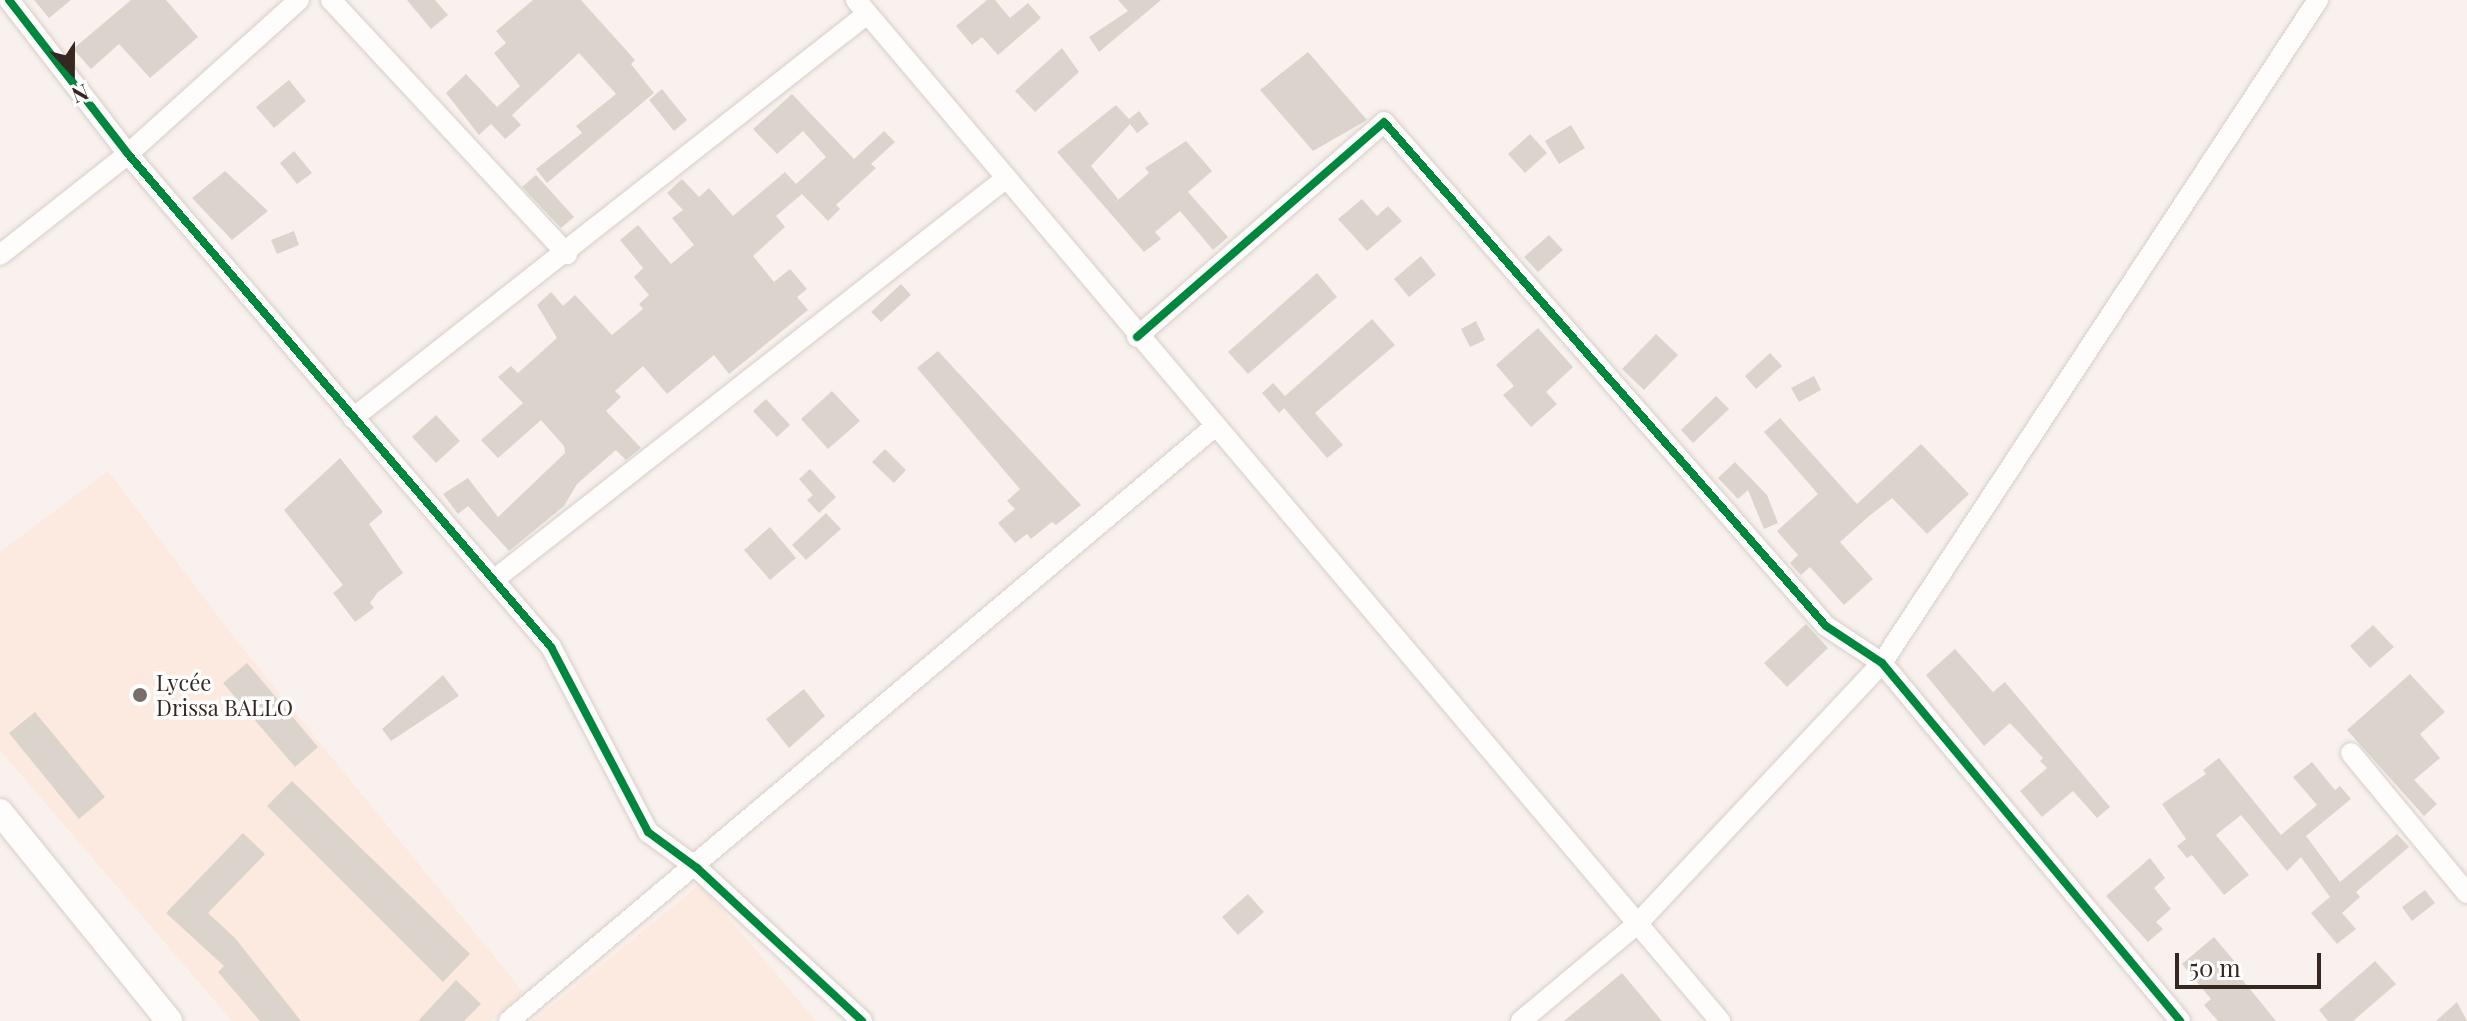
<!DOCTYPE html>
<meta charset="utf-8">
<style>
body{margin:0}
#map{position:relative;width:2467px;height:1021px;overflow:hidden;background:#f9f1ed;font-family:"Playfair Display",serif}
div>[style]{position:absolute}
.built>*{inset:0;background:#fceae0}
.building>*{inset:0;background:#dbd4cc}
.roads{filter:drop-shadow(0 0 2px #d8cec8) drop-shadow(0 0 2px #d8cec8)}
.minor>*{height:20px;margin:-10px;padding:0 10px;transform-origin:10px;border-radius:10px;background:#fefdfc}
.major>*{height:26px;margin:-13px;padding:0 13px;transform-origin:13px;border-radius:13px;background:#fefdfc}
.cycleway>*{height:8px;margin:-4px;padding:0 4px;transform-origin:4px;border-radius:4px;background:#00873e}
.dots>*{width:22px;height:22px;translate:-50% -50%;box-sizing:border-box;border:4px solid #fff;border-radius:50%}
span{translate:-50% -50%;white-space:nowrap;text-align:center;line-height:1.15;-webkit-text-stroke:7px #fff;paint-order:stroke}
.poi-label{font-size:22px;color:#362821}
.left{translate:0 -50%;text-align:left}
.north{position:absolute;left:32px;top:32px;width:80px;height:80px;-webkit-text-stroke:6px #fff;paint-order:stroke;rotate:159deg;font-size:22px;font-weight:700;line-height:32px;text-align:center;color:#362821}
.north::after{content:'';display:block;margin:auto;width:28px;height:36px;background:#362821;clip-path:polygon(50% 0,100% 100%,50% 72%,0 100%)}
.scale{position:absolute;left:2175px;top:953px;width:146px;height:36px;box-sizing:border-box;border:4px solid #362821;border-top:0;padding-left:10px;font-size:24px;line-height:28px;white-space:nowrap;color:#362821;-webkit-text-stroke:6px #fff;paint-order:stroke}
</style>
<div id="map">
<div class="built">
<div style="clip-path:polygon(108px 471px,236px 640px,524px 993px,491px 1021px,232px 1021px,0 750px,0 552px)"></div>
<div style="clip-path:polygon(700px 884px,816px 1021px,533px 1021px)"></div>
</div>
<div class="building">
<div style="clip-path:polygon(34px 0,71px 0,49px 18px)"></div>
<div style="clip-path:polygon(131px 0,166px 0,198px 37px,150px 78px,119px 44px,91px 69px,73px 49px)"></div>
<div style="clip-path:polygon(407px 0,435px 0,448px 15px,431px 29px)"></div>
<div style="clip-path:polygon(533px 0,581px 0,635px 60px,631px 64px,654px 93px,547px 183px,536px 169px,582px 133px,576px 126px,616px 94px,579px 53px,512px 115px,521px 125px,505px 139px,491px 124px,479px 135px,446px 93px,466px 74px,497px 107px,520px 86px,494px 53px,506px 43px,496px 31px)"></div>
<div style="clip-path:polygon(987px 0,995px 0,1010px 18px,1028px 3px,1041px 18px,998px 55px,982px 37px,972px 45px,956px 26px)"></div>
<div style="clip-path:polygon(1118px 0,1161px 0,1099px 52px,1089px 37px,1128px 11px)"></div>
<div style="clip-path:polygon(1062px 48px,1079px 72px,1035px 112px,1015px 91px)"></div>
<div style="clip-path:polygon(1308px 52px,1367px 120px,1313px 151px,1260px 90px)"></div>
<div style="clip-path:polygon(289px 80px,306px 101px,274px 128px,256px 107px)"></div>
<div style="clip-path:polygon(662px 89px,687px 120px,674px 131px,649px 100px)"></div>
<div style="clip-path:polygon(792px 94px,854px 159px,884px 131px,895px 142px,871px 164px,876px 168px,836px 205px,840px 209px,828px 221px,802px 194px,776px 216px,785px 227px,753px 256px,774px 282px,790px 269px,807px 289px,797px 297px,808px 310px,729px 374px,714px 355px,667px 394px,643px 366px,615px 391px,621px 397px,606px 411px,641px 448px,626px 460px,616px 450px,577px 484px,564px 506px,509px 551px,468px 506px,458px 514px,443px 494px,468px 478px,498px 517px,565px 453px,564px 446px,541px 420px,498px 458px,481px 440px,523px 403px,498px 377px,511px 366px,518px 373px,557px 338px,537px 305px,551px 292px,563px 306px,575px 295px,612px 335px,643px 309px,639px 304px,649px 295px,634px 277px,643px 268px,620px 240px,638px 225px,671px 264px,694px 245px,672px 218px,683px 210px,667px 193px,682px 179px,699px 197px,709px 188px,733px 216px,785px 172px,796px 184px,826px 157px,803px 131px,777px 154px,753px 129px)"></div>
<div style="clip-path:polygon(1116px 105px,1129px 119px,1139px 111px,1149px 124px,1137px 133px,1130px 124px,1091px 166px,1118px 199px,1112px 205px,1149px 173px,1145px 168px,1186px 141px,1212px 171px,1188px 192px,1228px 237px,1213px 250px,1180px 211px,1155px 232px,1161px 239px,1144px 252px,1057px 152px)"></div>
<div style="clip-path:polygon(1571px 125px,1585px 148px,1559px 164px,1545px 141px)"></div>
<div style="clip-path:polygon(1530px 134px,1547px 153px,1525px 173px,1508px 154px)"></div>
<div style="clip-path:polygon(294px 151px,312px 173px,297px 184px,280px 163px)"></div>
<div style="clip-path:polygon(225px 171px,268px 211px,232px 240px,192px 198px)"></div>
<div style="clip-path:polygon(536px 175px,574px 217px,561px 228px,522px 187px)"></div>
<div style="clip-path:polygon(1362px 199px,1377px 216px,1388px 206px,1402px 221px,1367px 251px,1338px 219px)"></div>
<div style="clip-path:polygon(294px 231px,299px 245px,277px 254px,271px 240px)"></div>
<div style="clip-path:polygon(1549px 235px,1563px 250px,1538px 272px,1524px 257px)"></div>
<div style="clip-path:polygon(1421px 256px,1436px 275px,1409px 297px,1394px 279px)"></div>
<div style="clip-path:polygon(1317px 273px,1337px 297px,1248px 374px,1228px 352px)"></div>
<div style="clip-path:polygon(901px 284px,911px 295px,881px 322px,871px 312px)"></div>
<div style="clip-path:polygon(1372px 319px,1395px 345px,1315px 413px,1343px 445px,1327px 458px,1284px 408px,1279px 413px,1262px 393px,1273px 383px,1285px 396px)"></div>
<div style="clip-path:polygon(1476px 321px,1485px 340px,1470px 347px,1461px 329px)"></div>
<div style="clip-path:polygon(1538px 328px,1573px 367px,1546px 392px,1557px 404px,1531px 427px,1503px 395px,1514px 386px,1496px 365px)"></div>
<div style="clip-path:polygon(1656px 334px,1678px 355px,1644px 390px,1622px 369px)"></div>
<div style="clip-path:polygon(938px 351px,1081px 505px,1056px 525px,1052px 522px,1031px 539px,1027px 534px,1015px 543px,998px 523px,1015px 509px,1007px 501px,1020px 489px,917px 368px)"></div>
<div style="clip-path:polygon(1770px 353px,1782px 366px,1756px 389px,1745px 376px)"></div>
<div style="clip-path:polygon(1814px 376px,1821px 390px,1799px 402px,1791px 388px)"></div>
<div style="clip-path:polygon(832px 391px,860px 421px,828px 449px,801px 419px)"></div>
<div style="clip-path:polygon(1716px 396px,1729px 409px,1693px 443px,1681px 430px)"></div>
<div style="clip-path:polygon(766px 399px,790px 425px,777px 437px,753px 411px)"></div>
<div style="clip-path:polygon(436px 415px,460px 441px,436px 463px,412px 437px)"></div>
<div style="clip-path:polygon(1780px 418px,1857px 504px,1921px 444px,1969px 494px,1927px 534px,1892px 498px,1868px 517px,1840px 542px,1873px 579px,1844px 605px,1810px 567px,1801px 575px,1790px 563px,1798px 555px,1777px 531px,1818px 494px,1764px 432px)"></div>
<div style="clip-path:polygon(885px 449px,906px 470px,894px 483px,872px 462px)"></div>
<div style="clip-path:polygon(340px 458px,383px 512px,369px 524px,403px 573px,378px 592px,370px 603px,374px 608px,355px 622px,333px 593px,343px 585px,284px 510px)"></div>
<div style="clip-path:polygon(1735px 462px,1767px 495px,1778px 523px,1764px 529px,1748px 490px,1738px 499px,1718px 478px)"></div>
<div style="clip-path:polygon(810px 469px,836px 497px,819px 513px,807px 500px,813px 495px,799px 479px)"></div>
<div style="clip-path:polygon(826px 513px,841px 529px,806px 560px,792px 545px)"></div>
<div style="clip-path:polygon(770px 527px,796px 558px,770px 580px,744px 550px)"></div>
<div style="clip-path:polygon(1806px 624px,1828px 648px,1787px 687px,1764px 663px)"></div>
<div style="clip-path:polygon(2373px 625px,2394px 647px,2370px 668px,2350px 646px)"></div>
<div style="clip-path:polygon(1955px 649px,1993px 692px,2005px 682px,2110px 807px,2097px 818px,2073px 791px,2042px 817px,2020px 791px,2047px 768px,2040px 761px,2043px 758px,2010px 723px,1984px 746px,1926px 675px)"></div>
<div style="clip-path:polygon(247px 663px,318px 747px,295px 767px,223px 683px)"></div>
<div style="clip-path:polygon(2410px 674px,2445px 712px,2420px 734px,2440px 758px,2414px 780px,2437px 804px,2424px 816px,2347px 730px)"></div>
<div style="clip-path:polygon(443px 675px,459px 696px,391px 741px,382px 729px)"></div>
<div style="clip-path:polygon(804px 689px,825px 716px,789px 748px,766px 719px)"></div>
<div style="clip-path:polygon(35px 712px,105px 797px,79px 819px,9px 733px)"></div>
<div style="clip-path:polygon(2219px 758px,2281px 835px,2317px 805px,2293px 777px,2312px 762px,2335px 790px,2340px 786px,2351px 799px,2306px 836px,2340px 882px,2397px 834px,2409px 847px,2356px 892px,2360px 897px,2342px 913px,2356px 929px,2337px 944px,2311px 913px,2330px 897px,2301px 857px,2287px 871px,2241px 815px,2216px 835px,2249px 875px,2224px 895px,2192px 855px,2187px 858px,2177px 846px,2186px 839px,2162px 804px,2206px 774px,2203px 770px)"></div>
<div style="clip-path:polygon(292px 781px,470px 954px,443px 982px,267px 806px)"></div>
<div style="clip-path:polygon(243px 833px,265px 854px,208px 913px,235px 938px,301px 1021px,260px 1021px,218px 972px,224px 966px,166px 913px)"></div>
<div style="clip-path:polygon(2150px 858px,2165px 878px,2154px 888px,2171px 909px,2156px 922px,2163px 929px,2148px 942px,2106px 896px)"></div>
<div style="clip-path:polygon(2425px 890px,2435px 903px,2412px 921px,2402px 907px)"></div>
<div style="clip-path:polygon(1248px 894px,1264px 912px,1238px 935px,1222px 917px)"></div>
<div style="clip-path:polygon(2214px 937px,2240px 968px,2236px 972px,2276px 1021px,2218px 1021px,2204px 1005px,2211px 999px,2182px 964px)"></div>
<div style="clip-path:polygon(2375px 961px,2396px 984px,2353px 1021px,2328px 1021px,2319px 1010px)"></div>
<div style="clip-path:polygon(1622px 973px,1662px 1021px,1564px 1021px)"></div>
<div style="clip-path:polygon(456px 980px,481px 1004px,464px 1021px,418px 1021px)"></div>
<div style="clip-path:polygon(2457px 1002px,2467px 1021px,2436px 1021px)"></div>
</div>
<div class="roads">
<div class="minor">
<div style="left:9px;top:0;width:195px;rotate:52.3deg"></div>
<div style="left:128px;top:154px;width:650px;rotate:49.37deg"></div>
<div style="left:551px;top:647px;width:209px;rotate:62.3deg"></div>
<div style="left:648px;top:832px;width:61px;rotate:36.3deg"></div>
<div style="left:697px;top:868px;width:225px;rotate:42.8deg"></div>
<div style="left:331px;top:0;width:347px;rotate:47.1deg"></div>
<div style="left:856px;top:0;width:1338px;rotate:49.76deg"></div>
<div style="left:0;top:255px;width:163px;rotate:-38.3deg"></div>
<div style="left:128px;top:154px;width:230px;rotate:-42deg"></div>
<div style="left:1137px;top:337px;width:327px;rotate:-41deg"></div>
<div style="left:1384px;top:122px;width:670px;rotate:48.75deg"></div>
<div style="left:1826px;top:626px;width:67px;rotate:33.5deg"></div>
<div style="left:1882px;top:663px;width:466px;rotate:50.2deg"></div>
<div style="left:353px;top:418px;width:654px;rotate:-38.17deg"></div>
<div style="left:495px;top:579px;width:648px;rotate:-38.11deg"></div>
<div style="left:2351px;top:753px;width:182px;rotate:50.4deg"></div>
<div style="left:509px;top:1021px;width:920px;rotate:-40.11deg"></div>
<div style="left:1521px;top:1021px;width:153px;rotate:-39.9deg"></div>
<div style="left:1638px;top:923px;width:357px;rotate:-46.8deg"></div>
<div style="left:1882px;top:663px;width:794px;rotate:-56.67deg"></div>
</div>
<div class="major">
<div style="left:0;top:812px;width:269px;rotate:51deg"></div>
</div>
</div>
<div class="cycleway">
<div style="left:9px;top:0;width:195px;rotate:52.3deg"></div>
<div style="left:128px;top:154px;width:650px;rotate:49.37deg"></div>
<div style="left:551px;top:647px;width:209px;rotate:62.3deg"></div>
<div style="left:648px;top:832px;width:61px;rotate:36.3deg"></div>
<div style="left:697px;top:868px;width:225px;rotate:42.8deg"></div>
<div style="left:1137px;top:337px;width:327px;rotate:-41deg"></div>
<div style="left:1384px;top:122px;width:670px;rotate:48.75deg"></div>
<div style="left:1826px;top:626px;width:67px;rotate:33.5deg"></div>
<div style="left:1882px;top:663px;width:466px;rotate:50.2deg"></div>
</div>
<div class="dots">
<div style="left:140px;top:695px;background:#7a6e68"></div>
</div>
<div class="poi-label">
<span class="left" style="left:156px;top:695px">Lycée<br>Drissa BALLO</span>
</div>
<div class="north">N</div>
<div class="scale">50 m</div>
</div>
